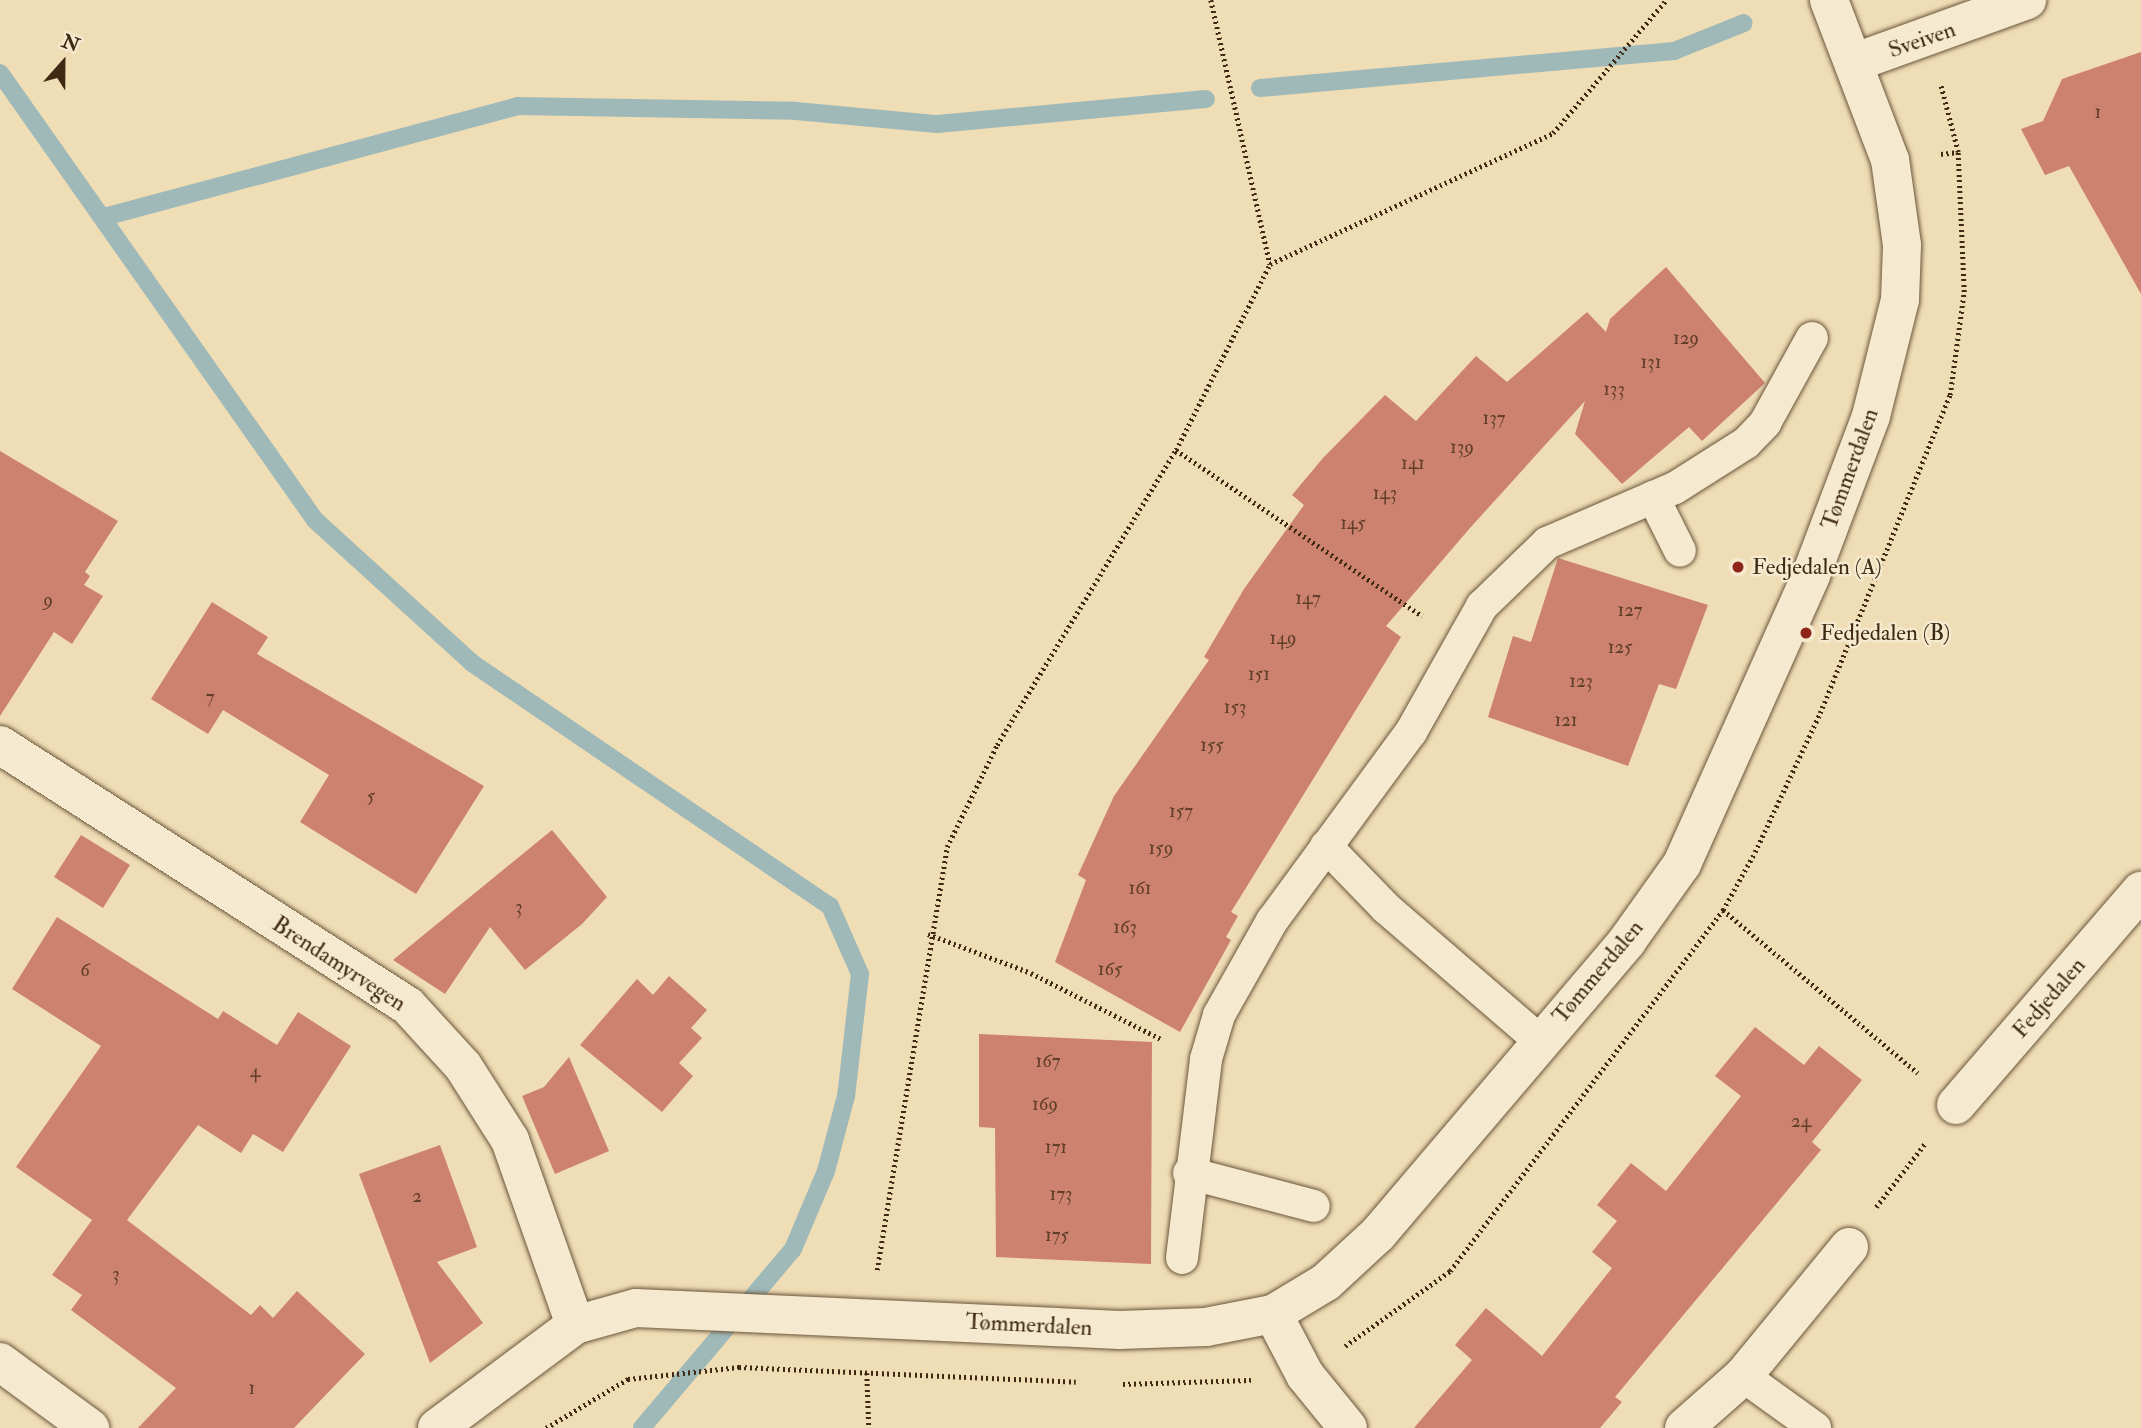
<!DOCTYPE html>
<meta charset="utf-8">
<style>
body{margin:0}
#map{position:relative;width:2141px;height:1428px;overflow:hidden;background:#efddb5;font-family:"IM FELL Double Pica",serif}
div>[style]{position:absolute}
.stream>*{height:18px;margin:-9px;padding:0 9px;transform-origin:9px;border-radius:9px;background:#9fb9b9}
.building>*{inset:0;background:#cd8270}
.path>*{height:4.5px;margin-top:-2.25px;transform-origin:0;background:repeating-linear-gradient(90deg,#3f2912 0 2px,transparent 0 5.5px)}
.roads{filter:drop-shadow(0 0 2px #6b563b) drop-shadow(0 0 2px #6b563b)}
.lane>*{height:32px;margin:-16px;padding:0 16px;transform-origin:16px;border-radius:16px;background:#f5e9cf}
.street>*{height:38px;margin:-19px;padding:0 19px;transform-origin:19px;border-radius:19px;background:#f5e9cf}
.secondary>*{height:38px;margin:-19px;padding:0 19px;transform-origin:19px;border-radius:19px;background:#f5e9cf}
.dots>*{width:19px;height:19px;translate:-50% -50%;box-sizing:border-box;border:4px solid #f5e9cf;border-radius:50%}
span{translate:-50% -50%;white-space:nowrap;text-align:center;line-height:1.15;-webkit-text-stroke:5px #f5e9cf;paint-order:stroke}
.number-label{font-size:19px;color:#623f2a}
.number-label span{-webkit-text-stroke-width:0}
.street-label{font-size:23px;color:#3f2912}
.poi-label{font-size:23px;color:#3f2912}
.left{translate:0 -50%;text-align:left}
.north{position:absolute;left:28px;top:28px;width:70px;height:70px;-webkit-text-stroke:5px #f5e9cf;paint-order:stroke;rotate:21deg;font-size:19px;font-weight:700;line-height:28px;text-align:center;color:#3f2912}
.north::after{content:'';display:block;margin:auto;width:24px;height:32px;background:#3f2912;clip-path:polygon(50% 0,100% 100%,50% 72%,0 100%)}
</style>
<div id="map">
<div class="stream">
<div style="left:0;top:73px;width:547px;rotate:54.83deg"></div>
<div style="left:315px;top:520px;width:212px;rotate:42.3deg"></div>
<div style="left:472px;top:663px;width:433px;rotate:34.2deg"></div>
<div style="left:830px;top:906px;width:74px;rotate:66.2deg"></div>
<div style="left:860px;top:974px;width:123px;rotate:96.5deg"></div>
<div style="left:846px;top:1096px;width:78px;rotate:104.9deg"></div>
<div style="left:826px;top:1171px;width:85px;rotate:112.9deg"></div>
<div style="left:793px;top:1249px;width:234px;rotate:130.2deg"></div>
<div style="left:1260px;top:88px;width:416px;rotate:-5.1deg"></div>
<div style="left:1674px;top:51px;width:75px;rotate:-21.8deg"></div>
<div style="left:104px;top:217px;width:428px;rotate:-15deg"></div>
<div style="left:517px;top:106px;width:279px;rotate:1deg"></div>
<div style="left:796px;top:111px;width:142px;rotate:5.3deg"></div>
<div style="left:937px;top:124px;width:270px;rotate:-5.3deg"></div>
</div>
<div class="building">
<div style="clip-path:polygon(2141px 52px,2141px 294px,2069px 166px,2045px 175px,2021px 129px,2043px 121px,2062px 79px)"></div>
<div style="clip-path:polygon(1666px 267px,1765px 383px,1702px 441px,1689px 427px,1622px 484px,1575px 434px,1585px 401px,1470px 528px,1386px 626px,1401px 637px,1231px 912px,1238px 916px,1226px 937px,1231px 940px,1180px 1032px,1055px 962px,1086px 880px,1078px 875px,1114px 796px,1209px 660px,1204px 657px,1244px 589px,1304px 505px,1292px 495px,1323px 458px,1385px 395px,1416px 421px,1476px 356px,1507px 382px,1587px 312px,1606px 332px,1610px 319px)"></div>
<div style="clip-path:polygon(0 451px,118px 521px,85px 572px,90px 576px,84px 585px,103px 596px,72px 644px,54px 632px,0 716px)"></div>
<div style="clip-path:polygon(1558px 558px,1708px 605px,1676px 689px,1659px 684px,1628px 766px,1488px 717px,1513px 636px,1531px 642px)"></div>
<div style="clip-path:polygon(212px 602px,268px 637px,257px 654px,484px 786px,416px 894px,300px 822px,329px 775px,223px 710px,208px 734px,151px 699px)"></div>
<div style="clip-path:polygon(552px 830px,607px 897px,582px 924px,525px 970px,490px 927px,445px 994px,393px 960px)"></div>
<div style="clip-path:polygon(81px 835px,130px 865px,103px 908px,54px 877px)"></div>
<div style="clip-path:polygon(57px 917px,218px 1019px,223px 1011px,277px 1045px,298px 1012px,351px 1046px,283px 1152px,253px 1134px,241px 1153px,198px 1125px,127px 1220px,251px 1315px,260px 1305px,273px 1318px,297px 1291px,365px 1354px,294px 1428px,138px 1428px,176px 1388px,71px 1310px,82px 1295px,52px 1275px,92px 1220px,16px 1167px,101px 1046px,12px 989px)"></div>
<div style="clip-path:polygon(669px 976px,707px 1010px,691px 1028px,702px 1038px,679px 1063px,693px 1076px,662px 1112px,580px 1045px,637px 979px,653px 995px)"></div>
<div style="clip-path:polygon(1755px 1027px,1804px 1065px,1819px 1046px,1862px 1080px,1812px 1142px,1821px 1150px,1615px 1397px,1622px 1402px,1600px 1428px,1414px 1428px,1472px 1360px,1455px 1345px,1486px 1308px,1542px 1356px,1612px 1268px,1592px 1252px,1617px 1221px,1597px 1205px,1631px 1163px,1666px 1191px,1741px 1096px,1715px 1076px)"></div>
<div style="clip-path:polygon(979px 1034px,1152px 1042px,1151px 1264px,996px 1257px,995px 1128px,979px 1127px)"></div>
<div style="clip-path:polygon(569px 1057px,609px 1151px,555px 1174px,522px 1096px,544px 1087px)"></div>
<div style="clip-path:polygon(440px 1145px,477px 1247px,437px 1262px,483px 1323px,430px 1363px,359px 1174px)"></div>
</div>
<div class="path">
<div style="left:1211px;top:0;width:271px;rotate:77.4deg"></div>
<div style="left:1941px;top:154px;width:17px;rotate:-7deg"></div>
<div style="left:1176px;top:450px;width:297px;rotate:34deg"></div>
<div style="left:1723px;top:910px;width:254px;rotate:39.9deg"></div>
<div style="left:928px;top:934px;width:110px;rotate:20.7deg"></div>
<div style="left:1031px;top:973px;width:148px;rotate:26.9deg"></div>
<div style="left:1876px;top:1207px;width:82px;rotate:-52.4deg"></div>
<div style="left:877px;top:1270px;width:429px;rotate:-80.6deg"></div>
<div style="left:947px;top:847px;width:114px;rotate:-63.9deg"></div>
<div style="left:997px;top:745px;width:345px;rotate:-58.8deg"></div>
<div style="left:1176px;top:450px;width:208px;rotate:-63.2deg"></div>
<div style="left:1270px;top:264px;width:312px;rotate:-24.8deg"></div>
<div style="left:1553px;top:133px;width:175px;rotate:-49.6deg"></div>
<div style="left:1345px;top:1346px;width:129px;rotate:-35.5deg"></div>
<div style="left:1450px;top:1271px;width:453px;rotate:-52.9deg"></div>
<div style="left:1723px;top:910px;width:66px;rotate:-61.1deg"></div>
<div style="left:1755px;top:852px;width:153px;rotate:-64.9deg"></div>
<div style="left:1820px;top:713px;width:344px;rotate:-67.8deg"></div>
<div style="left:1950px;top:395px;width:104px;rotate:-82.3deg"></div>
<div style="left:1964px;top:292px;width:140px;rotate:-92.5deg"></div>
<div style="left:1958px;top:152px;width:71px;rotate:-104.6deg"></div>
<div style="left:867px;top:1373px;width:55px;rotate:87.9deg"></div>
<div style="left:1123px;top:1384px;width:128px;rotate:-1.8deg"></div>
<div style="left:546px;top:1428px;width:96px;rotate:-30.9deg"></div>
<div style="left:628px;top:1379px;width:112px;rotate:-6.2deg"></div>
<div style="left:739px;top:1367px;width:337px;rotate:2.5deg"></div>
</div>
<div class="roads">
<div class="lane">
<div style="left:1653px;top:497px;width:60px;rotate:63.4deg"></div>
<div style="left:1326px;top:846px;width:86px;rotate:45.9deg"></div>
<div style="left:1386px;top:908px;width:203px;rotate:40.8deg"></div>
<div style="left:1189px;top:1173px;width:129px;rotate:14.8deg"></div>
<div style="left:1182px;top:1258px;width:200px;rotate:-83.1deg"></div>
<div style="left:1206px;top:1059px;width:46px;rotate:-73.5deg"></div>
<div style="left:1219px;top:1015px;width:108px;rotate:-60.6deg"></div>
<div style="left:1272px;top:921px;width:235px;rotate:-53.7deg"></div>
<div style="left:1411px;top:732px;width:145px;rotate:-60.6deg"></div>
<div style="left:1482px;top:606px;width:91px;rotate:-44.1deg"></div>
<div style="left:1547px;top:543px;width:139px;rotate:-23.3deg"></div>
<div style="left:1675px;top:488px;width:84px;rotate:-32.4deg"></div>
<div style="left:1746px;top:443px;width:28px;rotate:-46deg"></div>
<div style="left:1765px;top:423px;width:97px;rotate:-61.1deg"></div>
<div style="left:1743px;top:1376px;width:89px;rotate:35.8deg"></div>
</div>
<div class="street">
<div style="left:1856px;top:62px;width:182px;rotate:-19.9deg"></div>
<div style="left:0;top:745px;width:484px;rotate:32.6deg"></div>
<div style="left:408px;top:1006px;width:81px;rotate:47.5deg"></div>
<div style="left:463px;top:1066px;width:88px;rotate:57.6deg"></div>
<div style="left:510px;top:1140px;width:196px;rotate:70.6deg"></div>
<div style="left:1956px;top:1105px;width:283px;rotate:-49.2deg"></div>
<div style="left:1273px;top:1314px;width:69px;rotate:62.3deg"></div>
<div style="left:1305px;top:1375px;width:68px;rotate:50.9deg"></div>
<div style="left:0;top:1362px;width:112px;rotate:36.3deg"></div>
<div style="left:1684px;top:1428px;width:79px;rotate:-41.4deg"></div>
<div style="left:1743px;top:1376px;width:167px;rotate:-50.6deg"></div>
</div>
<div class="secondary">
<div style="left:437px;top:1428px;width:172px;rotate:-36.7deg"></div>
<div style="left:575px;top:1325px;width:63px;rotate:-15.6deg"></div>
<div style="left:636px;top:1308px;width:484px;rotate:2.6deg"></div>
<div style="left:1119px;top:1330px;width:87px;rotate:-2deg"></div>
<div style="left:1206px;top:1327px;width:68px;rotate:-11deg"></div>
<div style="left:1273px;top:1314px;width:62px;rotate:-31.1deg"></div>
<div style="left:1326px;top:1282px;width:71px;rotate:-42.7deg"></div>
<div style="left:1378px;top:1234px;width:385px;rotate:-49.6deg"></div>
<div style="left:1627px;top:941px;width:95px;rotate:-54.5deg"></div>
<div style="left:1682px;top:864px;width:316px;rotate:-65.9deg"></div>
<div style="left:1811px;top:575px;width:170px;rotate:-69.3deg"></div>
<div style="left:1871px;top:416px;width:120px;rotate:-76deg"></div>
<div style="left:1900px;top:300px;width:55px;rotate:-87.9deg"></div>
<div style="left:1902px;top:245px;width:86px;rotate:-98deg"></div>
<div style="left:1890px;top:160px;width:171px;rotate:-110.9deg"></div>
</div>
</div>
<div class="dots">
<div style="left:1738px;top:567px;background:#8f2418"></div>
<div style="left:1806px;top:633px;background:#8f2418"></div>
</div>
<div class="number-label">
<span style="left:2098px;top:113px">1</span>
<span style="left:1686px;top:339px">129</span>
<span style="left:1651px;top:363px">131</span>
<span style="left:1614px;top:390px">133</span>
<span style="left:1494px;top:419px">137</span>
<span style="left:1462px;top:448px">139</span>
<span style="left:1413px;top:464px">141</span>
<span style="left:1385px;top:494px">143</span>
<span style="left:1353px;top:524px">145</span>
<span style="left:1308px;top:599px">147</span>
<span style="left:48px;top:601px">9</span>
<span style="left:1630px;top:611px">127</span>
<span style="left:1283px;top:639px">149</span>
<span style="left:1620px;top:648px">125</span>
<span style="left:1259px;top:675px">151</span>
<span style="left:1581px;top:682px">123</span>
<span style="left:210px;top:698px">7</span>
<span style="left:1235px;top:708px">153</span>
<span style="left:1566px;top:721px">121</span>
<span style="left:1212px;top:746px">155</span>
<span style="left:371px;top:797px">5</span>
<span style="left:1181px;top:812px">157</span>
<span style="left:1161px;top:849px">159</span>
<span style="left:1140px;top:889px">161</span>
<span style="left:519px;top:908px">3</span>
<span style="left:1125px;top:928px">163</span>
<span style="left:1110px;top:970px">165</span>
<span style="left:85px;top:971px">6</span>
<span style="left:1048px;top:1062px">167</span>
<span style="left:255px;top:1072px">4</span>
<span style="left:1045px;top:1105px">169</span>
<span style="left:1801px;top:1122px">24</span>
<span style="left:1056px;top:1148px">171</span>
<span style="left:1061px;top:1195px">173</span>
<span style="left:417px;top:1197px">2</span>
<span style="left:1057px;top:1236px">175</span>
<span style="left:116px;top:1275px">3</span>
<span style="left:252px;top:1389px">1</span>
</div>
<div class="street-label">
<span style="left:1922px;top:40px;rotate:-19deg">Sveiven</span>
<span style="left:1850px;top:469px;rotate:-70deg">Tømmerdalen</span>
<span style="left:339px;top:964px;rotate:33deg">Brendamyrvegen</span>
<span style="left:1598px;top:972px;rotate:-50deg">Tømmerdalen</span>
<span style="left:2049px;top:998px;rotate:-49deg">Fedjedalen</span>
<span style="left:1029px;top:1325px;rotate:3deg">Tømmerdalen</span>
</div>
<div class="poi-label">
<span class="left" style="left:1752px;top:567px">Fedjedalen (A)</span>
<span class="left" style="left:1820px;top:633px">Fedjedalen (B)</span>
</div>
<div class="north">N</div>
</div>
